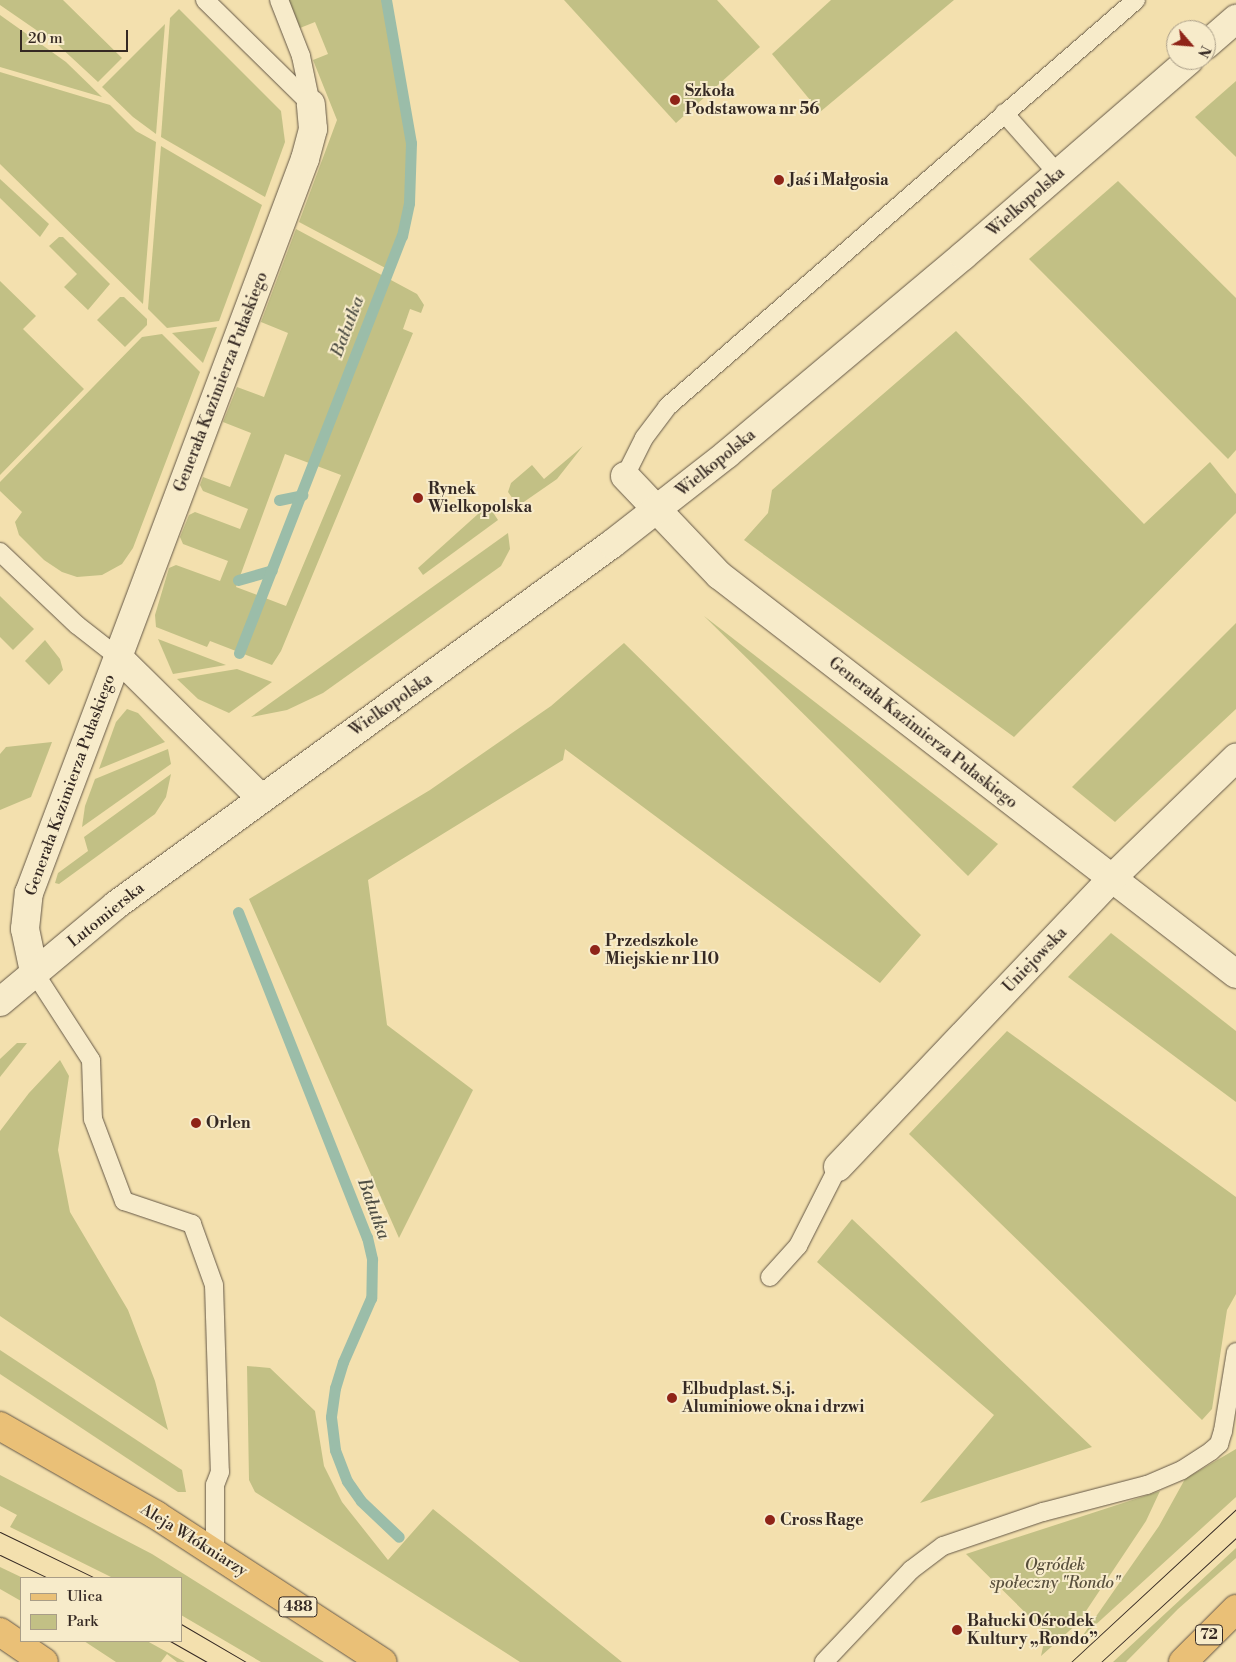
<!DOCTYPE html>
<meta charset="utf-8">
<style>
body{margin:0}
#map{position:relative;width:1236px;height:1662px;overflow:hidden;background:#f3e0ae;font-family:"Libre Bodoni",serif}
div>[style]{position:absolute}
.green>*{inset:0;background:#c2c085}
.stream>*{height:11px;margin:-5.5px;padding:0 5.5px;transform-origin:5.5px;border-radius:5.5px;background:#9bbda9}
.roads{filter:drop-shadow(0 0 1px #645746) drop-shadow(0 0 1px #645746)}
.lane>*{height:18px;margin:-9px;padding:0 9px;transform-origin:9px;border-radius:9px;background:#f7ebca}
.street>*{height:28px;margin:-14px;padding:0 14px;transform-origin:14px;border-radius:14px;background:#f7ebca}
.secondary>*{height:28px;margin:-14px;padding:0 14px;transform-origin:14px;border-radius:14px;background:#f7ebca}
.primary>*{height:28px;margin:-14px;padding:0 14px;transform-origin:14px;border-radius:14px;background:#eac077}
.tram>*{height:1px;margin:-0.5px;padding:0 0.5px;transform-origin:0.5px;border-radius:0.5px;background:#352923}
.dots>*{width:14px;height:14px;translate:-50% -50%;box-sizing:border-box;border:2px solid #f7ebca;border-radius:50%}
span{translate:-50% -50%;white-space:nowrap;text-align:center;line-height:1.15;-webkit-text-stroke:4px #f7ebca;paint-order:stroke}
.shield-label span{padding:1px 4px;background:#f7ebca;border:1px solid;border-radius:4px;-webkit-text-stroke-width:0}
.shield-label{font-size:15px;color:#352923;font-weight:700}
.poi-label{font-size:16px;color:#352923;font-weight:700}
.left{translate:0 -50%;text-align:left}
.street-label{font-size:16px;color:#352923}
.park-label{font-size:16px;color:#584f3c;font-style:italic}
.water-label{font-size:18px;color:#4e4e44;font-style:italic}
.legend{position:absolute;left:20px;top:1577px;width:162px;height:65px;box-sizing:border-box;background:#f7ebca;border:1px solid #a99d87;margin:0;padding:6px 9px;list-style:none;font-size:15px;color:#352923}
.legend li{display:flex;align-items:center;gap:10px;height:25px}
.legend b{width:25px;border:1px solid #a99d87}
.north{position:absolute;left:1166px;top:20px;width:50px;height:50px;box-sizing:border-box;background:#f7ebca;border:1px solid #a99d87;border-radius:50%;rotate:117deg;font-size:14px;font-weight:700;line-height:20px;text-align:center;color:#352923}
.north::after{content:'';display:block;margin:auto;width:18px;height:22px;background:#8f2418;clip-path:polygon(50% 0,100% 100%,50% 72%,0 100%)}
.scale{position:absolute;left:20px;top:30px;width:108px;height:22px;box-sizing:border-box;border:2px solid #352923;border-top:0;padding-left:6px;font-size:15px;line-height:18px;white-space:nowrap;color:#352923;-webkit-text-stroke:4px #f7ebca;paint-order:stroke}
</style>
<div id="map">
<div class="green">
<div style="clip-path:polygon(0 0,63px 0,122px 58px,98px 82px,58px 45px,0 5px)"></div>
<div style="clip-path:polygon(289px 0,386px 0,411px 143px,412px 170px,402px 236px,391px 271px,299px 222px,337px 120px,313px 60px,328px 54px,315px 22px,300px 28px)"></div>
<div style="clip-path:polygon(564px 0,717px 0,760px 47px,676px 123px)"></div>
<div style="clip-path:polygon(831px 0,954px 0,820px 112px,772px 54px)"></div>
<div style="clip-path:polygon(179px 9px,281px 111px,285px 142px,265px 197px,161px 137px,170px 18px)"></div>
<div style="clip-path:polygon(0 15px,66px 62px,102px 97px,0 67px)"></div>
<div style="clip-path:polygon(165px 24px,156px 134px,133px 117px,102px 87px)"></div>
<div style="clip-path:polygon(0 72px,110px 105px,136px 131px,156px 142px,143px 304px,0 164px)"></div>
<div style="clip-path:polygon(1236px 81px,1236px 157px,1195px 117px)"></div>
<div style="clip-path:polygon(161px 146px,262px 205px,219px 321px,167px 328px,148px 309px)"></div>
<div style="clip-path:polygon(0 179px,49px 224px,40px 237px,0 198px)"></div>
<div style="clip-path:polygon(1118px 181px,1236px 298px,1236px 450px,1228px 459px,1029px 259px)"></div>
<div style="clip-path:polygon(evenodd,296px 229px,417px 294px,424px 305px,421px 313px,410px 309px,403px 329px,413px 333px,281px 651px,272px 665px,210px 641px,207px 647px,156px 627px,155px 615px,169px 568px,176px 565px,220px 581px,228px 561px,183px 544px,180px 537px,189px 515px,195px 512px,240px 529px,248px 509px,203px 491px,200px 485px,203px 477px,230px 487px,251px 433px,223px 422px,237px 387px,264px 397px,288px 333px,261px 322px,296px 229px,285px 454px,341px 475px,286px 606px,236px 587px,285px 454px)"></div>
<div style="clip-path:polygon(59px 237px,63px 237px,110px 284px,88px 310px,64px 287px,77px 274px,49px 246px)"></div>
<div style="clip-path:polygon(0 281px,36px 316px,23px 329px,84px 389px,0 475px)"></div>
<div style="clip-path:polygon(120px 297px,124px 297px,147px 319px,147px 325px,125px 347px,97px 320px)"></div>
<div style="clip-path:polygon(217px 327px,203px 363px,172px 333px)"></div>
<div style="clip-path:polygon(956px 331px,1144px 524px,1210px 462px,1236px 494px,1236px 513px,1014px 737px,744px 540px,768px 513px,772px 490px)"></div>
<div style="clip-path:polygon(162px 334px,200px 372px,133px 548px,122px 564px,102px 575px,77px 577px,62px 572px,44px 560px,19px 535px,15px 522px,22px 512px,0 491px,0 482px,142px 337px)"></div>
<div style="clip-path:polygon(583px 446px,557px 479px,518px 506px,508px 492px,511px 483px,532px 465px,544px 479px)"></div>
<div style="clip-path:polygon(488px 505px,498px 520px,423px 575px,418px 568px)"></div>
<div style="clip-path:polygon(508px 533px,510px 549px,501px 566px,323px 693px,287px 710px,251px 717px)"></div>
<div style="clip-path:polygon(0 596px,34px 629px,13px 650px,0 637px)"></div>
<div style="clip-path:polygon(704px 616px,998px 844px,968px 876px)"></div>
<div style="clip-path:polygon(1236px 623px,1236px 709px,1115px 822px,1072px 787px)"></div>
<div style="clip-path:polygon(158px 639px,226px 665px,173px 674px)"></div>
<div style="clip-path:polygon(45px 640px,60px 659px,63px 670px,49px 685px,25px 661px)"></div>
<div style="clip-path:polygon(624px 643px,921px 935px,880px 983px,565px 749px,563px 760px,368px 880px,387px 1025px,473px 1090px,399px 1238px,249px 899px,430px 790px,551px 706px)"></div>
<div style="clip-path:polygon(237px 669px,272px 682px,229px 713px,198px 699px,177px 679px)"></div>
<div style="clip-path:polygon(127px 709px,138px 713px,165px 742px,99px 769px,116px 722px)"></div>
<div style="clip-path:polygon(52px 742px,31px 797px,0 810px,0 754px,6px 747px)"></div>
<div style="clip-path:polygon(168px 749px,171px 764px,82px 827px,85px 806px,95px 779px)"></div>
<div style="clip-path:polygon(171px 774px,166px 797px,155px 814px,59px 884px,55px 883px,58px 873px,88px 851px,84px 837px)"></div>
<div style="clip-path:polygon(1111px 933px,1236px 1031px,1236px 1102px,1068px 977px)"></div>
<div style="clip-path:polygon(1007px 1031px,1236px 1197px,1236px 1294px,1227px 1310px,1212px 1409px,1202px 1420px,909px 1134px)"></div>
<div style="clip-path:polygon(17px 1043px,27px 1043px,0 1077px,0 1059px)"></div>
<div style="clip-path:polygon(60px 1060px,69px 1076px,58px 1150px,70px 1212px,128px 1310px,155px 1381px,168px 1430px,0 1316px,0 1131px,29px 1093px)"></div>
<div style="clip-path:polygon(852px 1219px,1092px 1447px,920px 1503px,994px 1415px,817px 1262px)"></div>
<div style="clip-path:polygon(0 1350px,182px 1470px,186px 1492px,178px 1492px,0 1374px)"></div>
<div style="clip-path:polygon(247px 1366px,270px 1368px,315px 1411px,324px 1466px,342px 1502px,388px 1560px,433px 1509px,622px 1662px,520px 1662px,255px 1492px,249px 1480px)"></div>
<div style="clip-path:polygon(1236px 1449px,1236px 1497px,1081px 1638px,1159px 1526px,1185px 1479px)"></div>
<div style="clip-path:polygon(0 1475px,152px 1554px,324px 1662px,261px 1662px,181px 1615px,181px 1578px,113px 1578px,10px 1527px,17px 1515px,0 1506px)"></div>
<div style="clip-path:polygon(1160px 1491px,1146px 1521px,1078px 1623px,1041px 1656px,1046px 1633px,966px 1554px)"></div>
<div style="clip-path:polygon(1236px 1548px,1236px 1558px,1178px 1609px,1126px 1662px,1113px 1662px)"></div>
<div style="clip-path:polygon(0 1567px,23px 1578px,21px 1601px,0 1589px)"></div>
<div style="clip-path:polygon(84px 1641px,147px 1641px,185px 1662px,177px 1662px,167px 1654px,161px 1662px,116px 1662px)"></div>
</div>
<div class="stream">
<div style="left:279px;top:500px;width:24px;rotate:-12deg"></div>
<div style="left:238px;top:580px;width:35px;rotate:-16deg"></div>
<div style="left:239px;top:653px;width:448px;rotate:-68.7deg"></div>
<div style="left:402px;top:236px;width:34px;rotate:-78deg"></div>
<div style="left:409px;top:203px;width:60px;rotate:-88.1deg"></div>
<div style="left:411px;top:143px;width:145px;rotate:-99.9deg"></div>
<div style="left:238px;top:912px;width:350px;rotate:68.4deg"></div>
<div style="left:367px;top:1237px;width:23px;rotate:77deg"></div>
<div style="left:372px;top:1259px;width:39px;rotate:91deg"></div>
<div style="left:371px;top:1298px;width:70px;rotate:113.6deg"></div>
<div style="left:343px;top:1362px;width:27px;rotate:107deg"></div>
<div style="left:335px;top:1388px;width:29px;rotate:98deg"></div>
<div style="left:331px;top:1417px;width:33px;rotate:83deg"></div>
<div style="left:335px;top:1450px;width:33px;rotate:69deg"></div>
<div style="left:347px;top:1481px;width:24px;rotate:55deg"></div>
<div style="left:361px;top:1501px;width:52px;rotate:43.5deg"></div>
</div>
<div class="roads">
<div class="lane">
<div style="left:205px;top:0;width:148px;rotate:44.5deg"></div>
<div style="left:311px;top:104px;width:49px;rotate:-101.8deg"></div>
<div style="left:301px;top:56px;width:60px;rotate:-111.4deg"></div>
<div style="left:1004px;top:113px;width:81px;rotate:48.5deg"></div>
<div style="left:625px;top:476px;width:42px;rotate:-63.4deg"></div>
<div style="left:644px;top:438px;width:39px;rotate:-53deg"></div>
<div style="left:667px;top:407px;width:621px;rotate:-40.95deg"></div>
<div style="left:0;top:552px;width:106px;rotate:43.5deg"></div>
<div style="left:77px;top:625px;width:52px;rotate:38deg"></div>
<div style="left:34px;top:972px;width:105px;rotate:57.1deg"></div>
<div style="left:91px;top:1060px;width:59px;rotate:88.1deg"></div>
<div style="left:93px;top:1119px;width:88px;rotate:69.3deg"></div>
<div style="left:124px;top:1201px;width:72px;rotate:18.7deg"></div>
<div style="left:192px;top:1224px;width:65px;rotate:70.2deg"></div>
<div style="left:214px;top:1285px;width:187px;rotate:88.2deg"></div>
<div style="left:220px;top:1472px;width:14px;rotate:111deg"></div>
<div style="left:215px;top:1485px;width:67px;rotate:90deg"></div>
<div style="left:770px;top:1277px;width:42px;rotate:-47.9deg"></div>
<div style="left:798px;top:1246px;width:89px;rotate:-63.1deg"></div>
<div style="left:824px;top:1662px;width:127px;rotate:-46.6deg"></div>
<div style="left:911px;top:1570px;width:40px;rotate:-37deg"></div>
<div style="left:943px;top:1546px;width:106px;rotate:-18.8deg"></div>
<div style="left:1043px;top:1512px;width:107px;rotate:-14.6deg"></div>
<div style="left:1147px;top:1485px;width:38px;rotate:-23deg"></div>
<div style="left:1182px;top:1470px;width:35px;rotate:-33deg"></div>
<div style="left:1211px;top:1451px;width:11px;rotate:-41deg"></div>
<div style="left:1219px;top:1444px;width:14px;rotate:-73deg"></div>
<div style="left:1223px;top:1431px;width:80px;rotate:-80.7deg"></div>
</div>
<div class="street">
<div style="left:625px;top:476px;width:137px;rotate:46.5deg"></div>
<div style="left:719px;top:575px;width:653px;rotate:37.66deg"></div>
<div style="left:261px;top:798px;width:201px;rotate:-135.4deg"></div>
<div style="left:118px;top:657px;width:532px;rotate:-69.42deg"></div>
<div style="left:305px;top:159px;width:31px;rotate:-75deg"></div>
<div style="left:313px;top:129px;width:25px;rotate:-95deg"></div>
<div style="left:34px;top:972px;width:44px;rotate:-101.8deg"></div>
<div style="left:25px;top:929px;width:36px;rotate:-84deg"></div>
<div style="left:29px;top:893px;width:252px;rotate:-69.3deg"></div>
<div style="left:838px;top:1167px;width:398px;rotate:-46.5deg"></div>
<div style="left:1112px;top:878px;width:173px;rotate:-44.1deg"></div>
</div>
<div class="secondary">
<div style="left:1206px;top:45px;width:40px;rotate:-41deg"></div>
<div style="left:0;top:1002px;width:151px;rotate:-39.9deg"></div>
<div style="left:116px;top:905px;width:613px;rotate:-36.05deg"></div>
<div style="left:612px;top:544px;width:146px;rotate:-38deg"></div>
<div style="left:727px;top:454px;width:308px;rotate:-40deg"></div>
<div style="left:963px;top:256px;width:299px;rotate:-40.9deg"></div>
</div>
<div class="primary">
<div style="left:0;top:1426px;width:180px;rotate:29.7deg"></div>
<div style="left:156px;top:1515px;width:270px;rotate:33deg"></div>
<div style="left:0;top:1632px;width:53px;rotate:34.3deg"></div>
<div style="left:1183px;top:1662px;width:75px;rotate:-45deg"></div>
</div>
</div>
<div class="tram">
<div style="left:0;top:1532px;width:106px;rotate:25.8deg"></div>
<div style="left:0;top:1555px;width:53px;rotate:25.6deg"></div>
<div style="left:181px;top:1624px;width:75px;rotate:30.3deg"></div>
<div style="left:170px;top:1641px;width:43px;rotate:29.6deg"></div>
<div style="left:1071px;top:1662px;width:225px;rotate:-42.8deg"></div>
<div style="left:1101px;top:1662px;width:183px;rotate:-42.6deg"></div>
</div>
<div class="dots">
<div style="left:675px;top:100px;background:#8f2418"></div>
<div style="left:779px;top:180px;background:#8f2418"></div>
<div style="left:418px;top:498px;background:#8f2418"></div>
<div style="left:595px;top:950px;background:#8f2418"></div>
<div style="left:196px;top:1123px;background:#8f2418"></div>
<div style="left:672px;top:1398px;background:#8f2418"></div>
<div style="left:770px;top:1520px;background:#8f2418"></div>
<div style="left:957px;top:1630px;background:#8f2418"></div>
</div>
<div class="shield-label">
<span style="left:298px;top:1607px">488</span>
<span style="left:1209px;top:1635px">72</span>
</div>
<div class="poi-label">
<span class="left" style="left:685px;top:100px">Szkoła<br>Podstawowa nr 56</span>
<span class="left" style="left:789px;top:180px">Jaś i Małgosia</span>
<span class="left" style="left:428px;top:498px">Rynek<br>Wielkopolska</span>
<span class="left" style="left:605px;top:950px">Przedszkole<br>Miejskie nr 110</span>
<span class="left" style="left:206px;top:1123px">Orlen</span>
<span class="left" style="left:682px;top:1398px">Elbudplast. S.j.<br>Aluminiowe okna i drzwi</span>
<span class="left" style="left:780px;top:1520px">Cross Rage</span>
<span class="left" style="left:967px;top:1630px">Bałucki Ośrodek<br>Kultury „Rondo”</span>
</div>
<div class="street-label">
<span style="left:1026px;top:202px;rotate:-41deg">Wielkopolska</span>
<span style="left:221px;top:382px;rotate:-69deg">Generała Kazimierza Pułaskiego</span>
<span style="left:716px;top:463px;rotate:-39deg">Wielkopolska</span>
<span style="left:391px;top:705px;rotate:-35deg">Wielkopolska</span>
<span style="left:923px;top:733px;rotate:38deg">Generała Kazimierza Pułaskiego</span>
<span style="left:70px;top:785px;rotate:-70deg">Generała Kazimierza Pułaskiego</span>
<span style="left:106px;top:915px;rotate:-39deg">Lutomierska</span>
<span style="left:1035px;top:960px;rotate:-46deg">Uniejowska</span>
<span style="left:194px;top:1540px;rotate:32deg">Aleja Włókniarzy</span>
</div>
<div class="park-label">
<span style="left:1055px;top:1574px">Ogródek<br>społeczny "Rondo"</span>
</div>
<div class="water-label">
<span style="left:348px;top:327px;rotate:-69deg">Bałutka</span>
<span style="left:373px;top:1209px;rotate:70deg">Bałutka</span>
</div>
<ul class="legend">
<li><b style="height:6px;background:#eac077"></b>Ulica</li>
<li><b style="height:14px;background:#c2c085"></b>Park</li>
</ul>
<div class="north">N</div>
<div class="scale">20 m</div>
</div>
